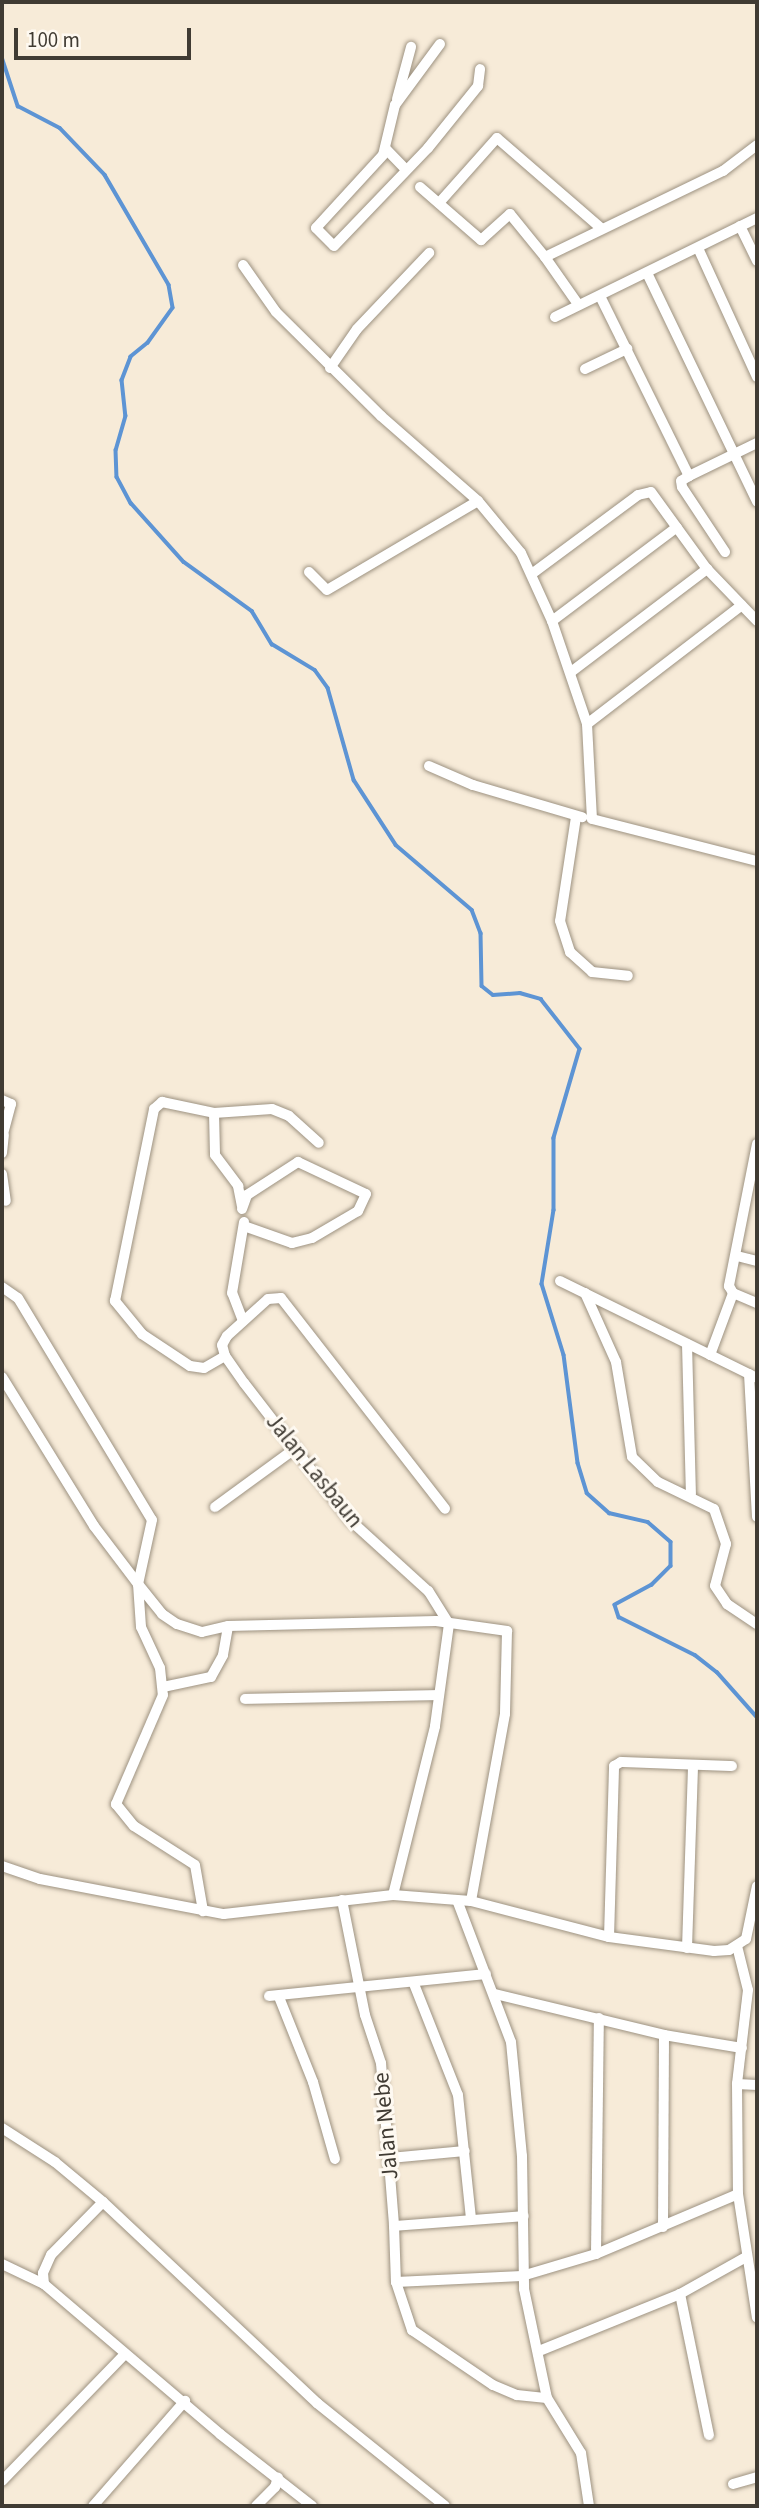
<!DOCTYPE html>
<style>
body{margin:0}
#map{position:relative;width:759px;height:2508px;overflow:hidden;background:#f7ebd8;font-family:"Source Sans 3",sans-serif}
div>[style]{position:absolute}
.stream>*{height:3.5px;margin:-1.75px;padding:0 1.75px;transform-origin:1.75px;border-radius:1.75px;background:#5d94d4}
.roads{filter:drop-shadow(0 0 2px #9d9281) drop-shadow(0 0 2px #9d9281)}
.minor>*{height:10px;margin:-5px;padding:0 5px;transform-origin:5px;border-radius:5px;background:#fff}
span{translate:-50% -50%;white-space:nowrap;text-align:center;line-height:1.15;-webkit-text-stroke:6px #fef9f1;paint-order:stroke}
.street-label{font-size:23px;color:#403b33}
.frame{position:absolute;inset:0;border:4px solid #403b33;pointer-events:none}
.scale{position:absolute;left:14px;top:28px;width:177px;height:32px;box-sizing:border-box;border:4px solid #403b33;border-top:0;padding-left:9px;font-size:21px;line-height:24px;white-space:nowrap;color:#403b33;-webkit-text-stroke:5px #fef9f1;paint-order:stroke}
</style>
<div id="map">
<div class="stream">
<div style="left:2px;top:57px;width:52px;rotate:71.9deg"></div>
<div style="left:18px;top:106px;width:47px;rotate:27.6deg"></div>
<div style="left:60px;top:128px;width:65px;rotate:46.2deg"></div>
<div style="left:105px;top:175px;width:127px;rotate:59.8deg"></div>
<div style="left:169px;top:285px;width:23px;rotate:80deg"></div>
<div style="left:173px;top:308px;width:43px;rotate:125.5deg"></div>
<div style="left:148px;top:343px;width:22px;rotate:141deg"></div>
<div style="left:131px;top:357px;width:25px;rotate:111deg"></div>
<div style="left:122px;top:380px;width:36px;rotate:84deg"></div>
<div style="left:126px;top:416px;width:35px;rotate:106deg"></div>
<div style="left:116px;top:450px;width:27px;rotate:88deg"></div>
<div style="left:117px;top:477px;width:30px;rotate:62deg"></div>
<div style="left:131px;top:503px;width:79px;rotate:48.1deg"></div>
<div style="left:184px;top:562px;width:84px;rotate:35.8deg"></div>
<div style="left:252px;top:611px;width:39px;rotate:59deg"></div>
<div style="left:272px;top:644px;width:50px;rotate:31.2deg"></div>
<div style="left:315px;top:670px;width:22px;rotate:54deg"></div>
<div style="left:328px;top:688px;width:96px;rotate:74.2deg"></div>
<div style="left:354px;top:780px;width:77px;rotate:57.1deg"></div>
<div style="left:396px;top:845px;width:100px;rotate:40.5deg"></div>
<div style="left:472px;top:910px;width:25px;rotate:69deg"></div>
<div style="left:481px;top:933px;width:53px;rotate:88.9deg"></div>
<div style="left:482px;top:986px;width:14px;rotate:39deg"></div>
<div style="left:493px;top:995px;width:27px;rotate:-4deg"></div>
<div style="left:520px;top:993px;width:22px;rotate:16deg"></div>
<div style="left:541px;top:999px;width:63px;rotate:52deg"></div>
<div style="left:580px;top:1049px;width:93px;rotate:106.3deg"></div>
<div style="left:554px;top:1138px;width:72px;rotate:90deg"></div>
<div style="left:554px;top:1210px;width:75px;rotate:99.2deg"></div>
<div style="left:542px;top:1284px;width:74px;rotate:72.8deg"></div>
<div style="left:564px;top:1355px;width:109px;rotate:82.6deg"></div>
<div style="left:578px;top:1463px;width:31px;rotate:73deg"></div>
<div style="left:587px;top:1493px;width:30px;rotate:42deg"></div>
<div style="left:609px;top:1513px;width:40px;rotate:13deg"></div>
<div style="left:648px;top:1522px;width:30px;rotate:41deg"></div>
<div style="left:671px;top:1542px;width:24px;rotate:90deg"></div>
<div style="left:671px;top:1566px;width:27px;rotate:135deg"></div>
<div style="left:652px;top:1585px;width:42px;rotate:151.6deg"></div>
<div style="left:615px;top:1605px;width:13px;rotate:72deg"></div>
<div style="left:619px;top:1617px;width:85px;rotate:26.6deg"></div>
<div style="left:695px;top:1655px;width:28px;rotate:38deg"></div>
<div style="left:717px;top:1672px;width:60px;rotate:48.4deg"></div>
</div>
<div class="roads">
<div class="minor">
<div style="left:440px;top:44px;width:76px;rotate:126.4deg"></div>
<div style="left:395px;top:105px;width:51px;rotate:103.5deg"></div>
<div style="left:383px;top:155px;width:99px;rotate:132.5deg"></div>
<div style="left:316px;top:228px;width:25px;rotate:45deg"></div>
<div style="left:334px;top:246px;width:136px;rotate:-46.2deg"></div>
<div style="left:428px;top:148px;width:80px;rotate:-51.1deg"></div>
<div style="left:478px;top:86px;width:17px;rotate:-83deg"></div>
<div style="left:397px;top:99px;width:54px;rotate:-74.9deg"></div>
<div style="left:385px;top:148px;width:30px;rotate:46deg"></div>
<div style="left:420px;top:187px;width:81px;rotate:41deg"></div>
<div style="left:481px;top:240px;width:39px;rotate:-42deg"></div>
<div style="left:510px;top:214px;width:55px;rotate:50.9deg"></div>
<div style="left:439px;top:203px;width:87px;rotate:-48.3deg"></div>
<div style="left:497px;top:138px;width:138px;rotate:40.9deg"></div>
<div style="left:740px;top:226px;width:39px;rotate:64deg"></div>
<div style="left:698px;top:248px;width:142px;rotate:65.4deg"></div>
<div style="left:243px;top:265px;width:57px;rotate:54.9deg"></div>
<div style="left:276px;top:312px;width:148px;rotate:44.7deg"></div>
<div style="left:381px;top:416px;width:129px;rotate:41.2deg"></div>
<div style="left:478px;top:501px;width:67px;rotate:50.4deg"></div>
<div style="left:521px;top:553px;width:75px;rotate:65.5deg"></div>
<div style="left:552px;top:621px;width:109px;rotate:71.2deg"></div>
<div style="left:587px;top:724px;width:95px;rotate:87deg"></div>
<div style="left:592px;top:819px;width:170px;rotate:14.3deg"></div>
<div style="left:647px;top:273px;width:254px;rotate:64.3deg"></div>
<div style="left:600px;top:296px;width:201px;rotate:63.7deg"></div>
<div style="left:689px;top:476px;width:9px;rotate:148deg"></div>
<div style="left:681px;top:481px;width:6px;rotate:81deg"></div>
<div style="left:682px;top:487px;width:78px;rotate:56.5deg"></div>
<div style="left:578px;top:304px;width:57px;rotate:-125.1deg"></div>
<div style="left:545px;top:257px;width:198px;rotate:-25.8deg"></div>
<div style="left:723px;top:171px;width:43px;rotate:-37.4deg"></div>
<div style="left:555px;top:317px;width:225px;rotate:-26.1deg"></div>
<div style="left:330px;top:368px;width:47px;rotate:-55.3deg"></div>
<div style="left:357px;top:329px;width:105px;rotate:-46.5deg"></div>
<div style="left:585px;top:369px;width:47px;rotate:-25.5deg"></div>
<div style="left:689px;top:476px;width:76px;rotate:-25.9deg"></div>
<div style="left:309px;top:572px;width:25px;rotate:45deg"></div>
<div style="left:327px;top:590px;width:175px;rotate:-30.5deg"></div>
<div style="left:533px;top:573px;width:131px;rotate:-36.6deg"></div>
<div style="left:638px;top:495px;width:13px;rotate:-13deg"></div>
<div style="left:651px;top:492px;width:95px;rotate:54deg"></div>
<div style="left:707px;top:569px;width:72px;rotate:46.1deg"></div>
<div style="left:552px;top:621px;width:156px;rotate:-36.9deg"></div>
<div style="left:571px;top:672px;width:171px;rotate:-37.1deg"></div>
<div style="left:587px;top:724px;width:195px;rotate:-37.5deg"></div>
<div style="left:429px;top:766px;width:48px;rotate:23.4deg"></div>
<div style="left:473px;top:785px;width:114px;rotate:16.4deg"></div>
<div style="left:576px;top:817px;width:105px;rotate:98.7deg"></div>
<div style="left:560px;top:921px;width:33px;rotate:72deg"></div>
<div style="left:570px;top:952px;width:30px;rotate:42deg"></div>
<div style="left:592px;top:972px;width:36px;rotate:6deg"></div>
<div style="left:2px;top:1100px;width:10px;rotate:24deg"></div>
<div style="left:11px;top:1104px;width:34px;rotate:105deg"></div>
<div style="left:214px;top:1113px;width:42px;rotate:88.6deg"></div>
<div style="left:215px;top:1155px;width:39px;rotate:53deg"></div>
<div style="left:238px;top:1186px;width:20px;rotate:79deg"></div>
<div style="left:757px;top:1144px;width:145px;rotate:101.2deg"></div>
<div style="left:729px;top:1286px;width:8px;rotate:60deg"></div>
<div style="left:733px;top:1293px;width:26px;rotate:23deg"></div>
<div style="left:2px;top:1153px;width:18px;rotate:-84deg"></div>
<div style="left:2px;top:1174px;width:27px;rotate:82deg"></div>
<div style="left:242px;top:1209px;width:15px;rotate:-70deg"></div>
<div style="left:247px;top:1195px;width:61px;rotate:-32.9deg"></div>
<div style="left:298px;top:1162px;width:75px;rotate:25.2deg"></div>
<div style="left:366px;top:1194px;width:19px;rotate:115deg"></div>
<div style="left:358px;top:1211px;width:53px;rotate:149.6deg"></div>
<div style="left:312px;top:1238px;width:21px;rotate:166deg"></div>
<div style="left:292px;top:1243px;width:51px;rotate:-160.5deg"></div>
<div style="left:737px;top:1256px;width:21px;rotate:14deg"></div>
<div style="left:560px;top:1281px;width:220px;rotate:26.2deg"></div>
<div style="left:2px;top:1287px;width:19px;rotate:35deg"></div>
<div style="left:18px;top:1298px;width:259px;rotate:58.9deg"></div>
<div style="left:152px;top:1520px;width:66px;rotate:102.3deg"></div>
<div style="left:138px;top:1584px;width:38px;rotate:51deg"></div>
<div style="left:162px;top:1614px;width:18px;rotate:34deg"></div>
<div style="left:177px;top:1624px;width:26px;rotate:18deg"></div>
<div style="left:202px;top:1632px;width:27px;rotate:-13deg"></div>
<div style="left:228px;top:1626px;width:208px;rotate:-1.4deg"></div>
<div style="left:436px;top:1621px;width:72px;rotate:8deg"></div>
<div style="left:507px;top:1631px;width:83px;rotate:91.4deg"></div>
<div style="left:505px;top:1714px;width:190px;rotate:100.3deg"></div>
<div style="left:585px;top:1293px;width:76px;rotate:65.8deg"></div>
<div style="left:616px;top:1362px;width:96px;rotate:80.4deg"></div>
<div style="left:632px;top:1457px;width:36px;rotate:44deg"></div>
<div style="left:658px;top:1482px;width:62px;rotate:25.7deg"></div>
<div style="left:714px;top:1509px;width:37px;rotate:71deg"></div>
<div style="left:726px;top:1544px;width:43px;rotate:104.7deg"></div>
<div style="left:715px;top:1586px;width:22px;rotate:56deg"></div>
<div style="left:727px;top:1604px;width:36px;rotate:34deg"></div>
<div style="left:243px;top:1321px;width:30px;rotate:-111deg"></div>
<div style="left:232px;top:1293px;width:72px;rotate:-80.4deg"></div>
<div style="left:687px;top:1344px;width:150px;rotate:88.5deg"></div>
<div style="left:710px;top:1355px;width:66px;rotate:-69.6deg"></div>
<div style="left:225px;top:1356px;width:24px;rotate:150deg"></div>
<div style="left:204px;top:1368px;width:14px;rotate:-172deg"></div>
<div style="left:190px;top:1366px;width:58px;rotate:-146.3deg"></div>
<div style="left:142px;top:1334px;width:43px;rotate:-129.3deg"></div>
<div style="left:115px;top:1301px;width:196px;rotate:-78.5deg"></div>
<div style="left:154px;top:1109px;width:11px;rotate:-41deg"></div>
<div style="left:162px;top:1102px;width:53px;rotate:11.9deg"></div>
<div style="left:214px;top:1113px;width:58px;rotate:-3.9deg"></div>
<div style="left:272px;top:1109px;width:18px;rotate:22deg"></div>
<div style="left:289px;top:1116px;width:40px;rotate:42deg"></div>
<div style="left:749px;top:1374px;width:143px;rotate:86.8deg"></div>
<div style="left:2px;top:1377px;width:175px;rotate:58.3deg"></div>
<div style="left:94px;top:1526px;width:73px;rotate:52.8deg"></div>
<div style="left:138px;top:1584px;width:43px;rotate:86deg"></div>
<div style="left:141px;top:1627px;width:45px;rotate:65.1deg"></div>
<div style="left:160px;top:1668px;width:27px;rotate:84deg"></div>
<div style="left:163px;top:1695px;width:119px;rotate:113.3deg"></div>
<div style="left:116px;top:1804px;width:28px;rotate:51deg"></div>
<div style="left:134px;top:1826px;width:72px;rotate:32.6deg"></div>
<div style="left:195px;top:1865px;width:47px;rotate:80.1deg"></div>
<div style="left:215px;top:1507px;width:100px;rotate:-36.1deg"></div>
<div style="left:163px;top:1687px;width:49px;rotate:-11.8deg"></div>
<div style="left:211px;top:1677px;width:25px;rotate:-61deg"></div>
<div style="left:223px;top:1655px;width:29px;rotate:-80deg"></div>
<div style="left:245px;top:1699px;width:191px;rotate:-1.2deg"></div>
<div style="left:2px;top:1866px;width:40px;rotate:18.9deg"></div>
<div style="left:40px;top:1879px;width:187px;rotate:10.8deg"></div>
<div style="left:224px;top:1914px;width:170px;rotate:-6.4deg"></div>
<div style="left:393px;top:1895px;width:78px;rotate:4.4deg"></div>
<div style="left:471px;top:1901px;width:143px;rotate:14.6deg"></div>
<div style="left:609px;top:1937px;width:106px;rotate:7.6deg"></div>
<div style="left:714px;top:1951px;width:15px;rotate:-4deg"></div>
<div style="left:729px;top:1950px;width:20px;rotate:-33deg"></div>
<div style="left:746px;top:1939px;width:54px;rotate:-78.3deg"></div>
<div style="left:393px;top:1895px;width:174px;rotate:-76deg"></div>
<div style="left:435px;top:1726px;width:103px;rotate:-82.2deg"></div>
<div style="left:449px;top:1624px;width:39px;rotate:-122deg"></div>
<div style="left:428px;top:1591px;width:105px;rotate:-137.7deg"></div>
<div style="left:350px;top:1520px;width:173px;rotate:-127.7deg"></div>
<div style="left:244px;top:1383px;width:33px;rotate:-125deg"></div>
<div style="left:225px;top:1356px;width:11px;rotate:-105deg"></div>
<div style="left:222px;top:1345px;width:10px;rotate:-61deg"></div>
<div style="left:227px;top:1336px;width:55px;rotate:-42.1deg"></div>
<div style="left:268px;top:1299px;width:13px;rotate:-4deg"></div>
<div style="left:281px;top:1298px;width:267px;rotate:52.1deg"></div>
<div style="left:342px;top:1900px;width:117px;rotate:78.7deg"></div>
<div style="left:365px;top:2015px;width:51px;rotate:71.6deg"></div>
<div style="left:381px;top:2063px;width:164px;rotate:85.4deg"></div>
<div style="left:394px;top:2226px;width:130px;rotate:-4.4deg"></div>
<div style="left:457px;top:1900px;width:152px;rotate:69.2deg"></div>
<div style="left:511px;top:2042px;width:115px;rotate:84.5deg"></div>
<div style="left:522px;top:2156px;width:133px;rotate:89.1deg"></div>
<div style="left:524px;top:2289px;width:111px;rotate:78.1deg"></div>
<div style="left:547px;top:2398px;width:65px;rotate:58.3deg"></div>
<div style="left:581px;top:2453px;width:54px;rotate:81.4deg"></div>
<div style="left:609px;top:1937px;width:171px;rotate:-88.3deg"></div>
<div style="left:614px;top:1766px;width:8px;rotate:-30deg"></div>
<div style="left:621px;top:1762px;width:111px;rotate:2.1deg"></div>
<div style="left:737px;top:1946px;width:45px;rotate:76deg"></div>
<div style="left:748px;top:1990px;width:95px;rotate:96.7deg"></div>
<div style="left:737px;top:2084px;width:110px;rotate:89.5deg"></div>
<div style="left:738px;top:2194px;width:125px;rotate:81.3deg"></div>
<div style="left:687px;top:1948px;width:183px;rotate:-88.1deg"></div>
<div style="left:414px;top:1984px;width:119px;rotate:68.4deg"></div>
<div style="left:458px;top:2095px;width:125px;rotate:84deg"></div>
<div style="left:495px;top:1994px;width:174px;rotate:13.6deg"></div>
<div style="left:664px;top:2035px;width:79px;rotate:9.5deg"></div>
<div style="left:269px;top:1996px;width:218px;rotate:-5.8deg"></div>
<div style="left:279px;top:1997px;width:92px;rotate:68.2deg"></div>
<div style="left:313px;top:2082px;width:80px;rotate:74.1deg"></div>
<div style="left:737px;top:2084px;width:20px;rotate:3deg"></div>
<div style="left:2px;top:2128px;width:63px;rotate:32.7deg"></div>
<div style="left:55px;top:2162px;width:62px;rotate:39.8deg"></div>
<div style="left:103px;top:2202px;width:74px;rotate:134.5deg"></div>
<div style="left:51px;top:2255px;width:20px;rotate:114deg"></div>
<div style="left:43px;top:2273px;width:11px;rotate:85deg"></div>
<div style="left:44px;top:2284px;width:231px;rotate:40.4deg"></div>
<div style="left:220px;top:2434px;width:117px;rotate:38deg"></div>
<div style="left:390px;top:2158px;width:75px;rotate:-5.3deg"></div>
<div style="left:103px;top:2202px;width:294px;rotate:43.2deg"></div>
<div style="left:317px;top:2403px;width:164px;rotate:38.8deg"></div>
<div style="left:394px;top:2226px;width:56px;rotate:88deg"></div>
<div style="left:396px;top:2282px;width:51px;rotate:71.6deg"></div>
<div style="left:412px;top:2330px;width:98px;rotate:34.2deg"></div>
<div style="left:493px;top:2385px;width:26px;rotate:23deg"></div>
<div style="left:517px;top:2395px;width:30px;rotate:6deg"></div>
<div style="left:663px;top:2227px;width:192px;rotate:-89.7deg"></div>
<div style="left:596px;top:2254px;width:236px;rotate:-89.3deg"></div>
<div style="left:2px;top:2264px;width:47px;rotate:25.5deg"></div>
<div style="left:396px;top:2282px;width:126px;rotate:-2.7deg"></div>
<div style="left:522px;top:2276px;width:77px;rotate:-16.6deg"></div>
<div style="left:596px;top:2254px;width:154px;rotate:-22.9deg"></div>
<div style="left:680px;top:2294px;width:144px;rotate:78.4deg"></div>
<div style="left:539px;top:2351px;width:152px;rotate:-22deg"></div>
<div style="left:680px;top:2294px;width:76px;rotate:-29.3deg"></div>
<div style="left:2px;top:2481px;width:175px;rotate:-45.9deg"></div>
<div style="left:733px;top:2484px;width:25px;rotate:-16deg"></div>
<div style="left:93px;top:2506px;width:140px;rotate:-48.8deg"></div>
<div style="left:256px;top:2506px;width:27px;rotate:-45deg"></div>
<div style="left:275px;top:2487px;width:10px;rotate:-73deg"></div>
</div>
</div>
<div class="street-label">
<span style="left:314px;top:1471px;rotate:51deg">Jalan Lasbaun</span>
<span style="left:386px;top:2126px;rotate:-95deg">Jalan Nebe</span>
</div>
<div class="frame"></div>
<div class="scale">100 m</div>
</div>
